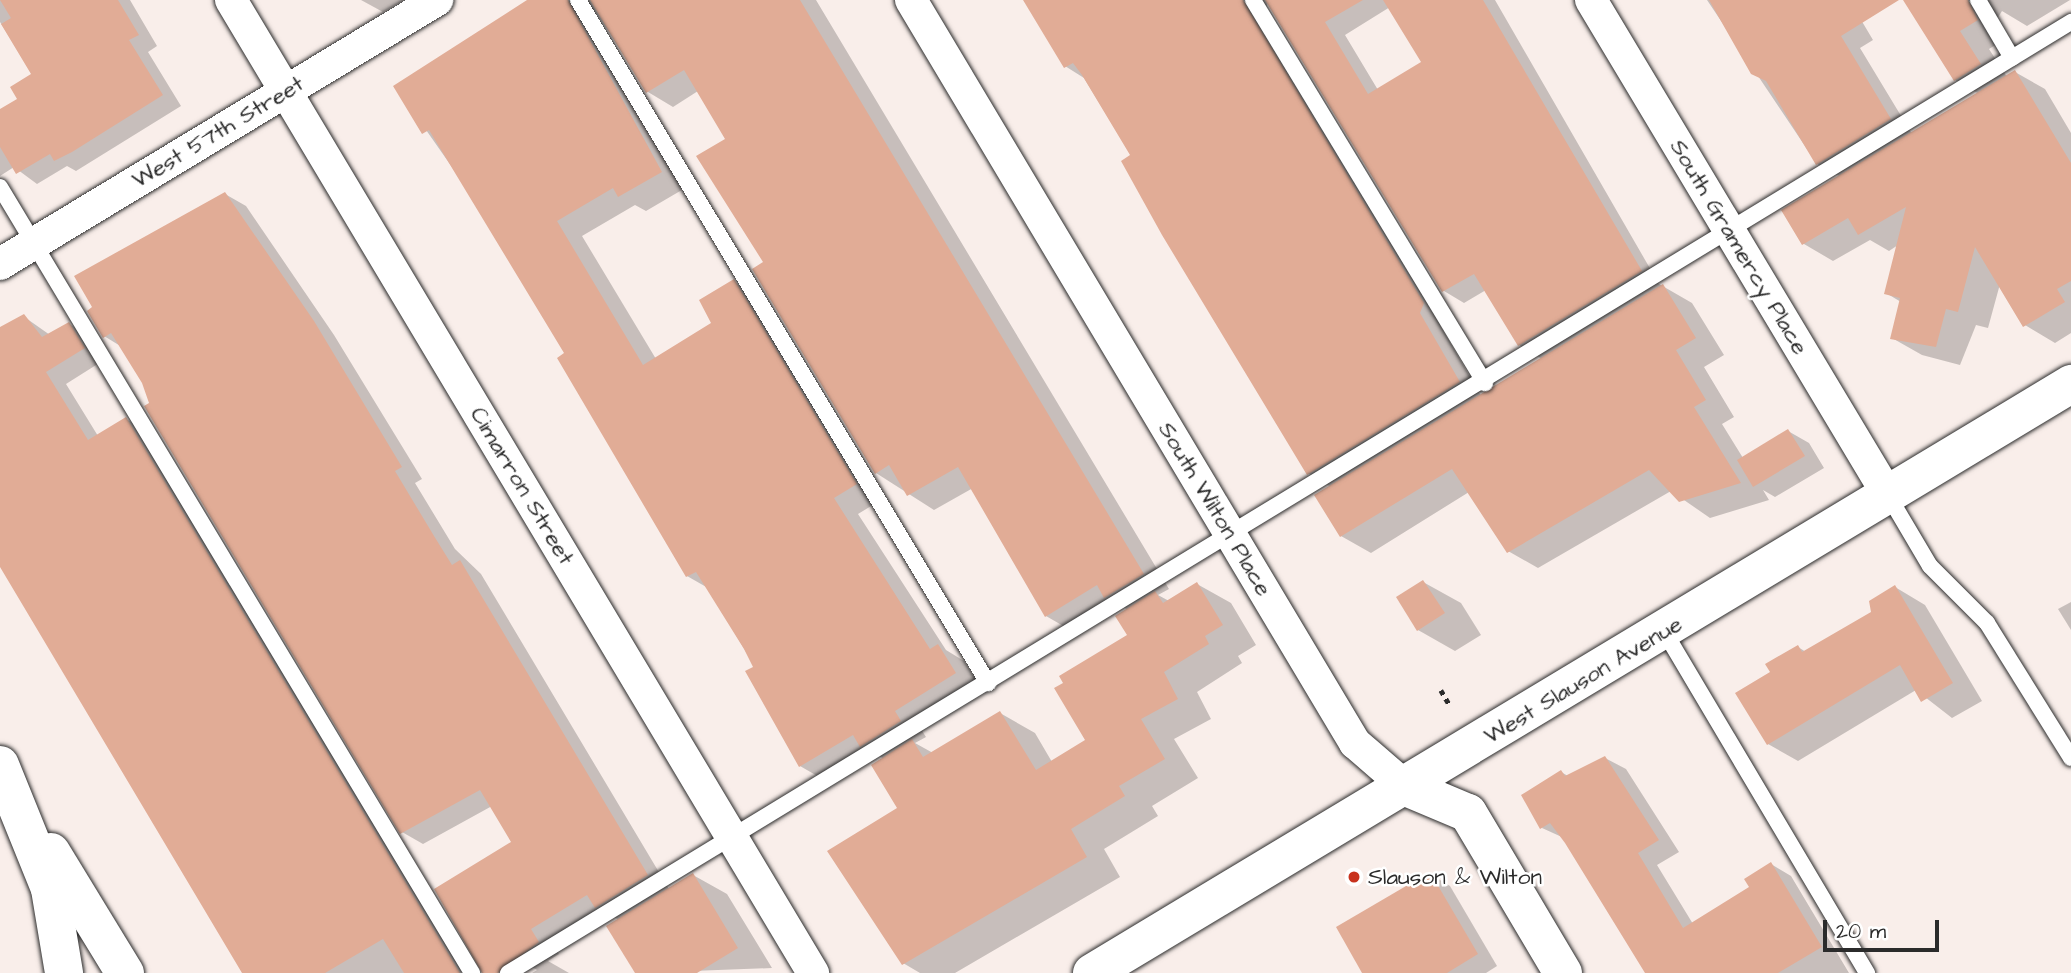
<!DOCTYPE html>
<style>
body{margin:0}
#map{position:relative;width:2071px;height:973px;overflow:hidden;background:#f9eeea;font-family:"Architects Daughter",sans-serif}
div>[style]{position:absolute}
.shadow>*{inset:0;background:#0003}
.building>*{inset:0;background:#e1ac96}
.path>*{height:4.5px;margin-top:-2.25px;transform-origin:0;background:repeating-linear-gradient(90deg,#2b2b2b 0 5px,transparent 0 10px)}
.roads{filter:drop-shadow(0 0 2px #2b2b2b) drop-shadow(0 0 2px #2b2b2b)}
.service>*{height:16px;margin:-8px;padding:0 8px;transform-origin:8px;border-radius:8px;background:#fff}
.minor>*{height:32px;margin:-16px;padding:0 16px;transform-origin:16px;border-radius:16px;background:#fff}
.tertiary>*{height:38px;margin:-19px;padding:0 19px;transform-origin:19px;border-radius:19px;background:#fff}
.secondary>*{height:38px;margin:-19px;padding:0 19px;transform-origin:19px;border-radius:19px;background:#fff}
.primary>*{height:38px;margin:-19px;padding:0 19px;transform-origin:19px;border-radius:19px;background:#fff}
.dots>*{width:19px;height:19px;translate:-50% -50%;box-sizing:border-box;border:4px solid #fff;border-radius:50%}
span{translate:-50% -50%;white-space:nowrap;text-align:center;line-height:1.15;-webkit-text-stroke:5px #fff;paint-order:stroke}
.street-label{font-size:23px;color:#2b2b2b}
.poi-label{font-size:23px;color:#2b2b2b}
.left{translate:0 -50%;text-align:left}
.scale{position:absolute;left:1823px;top:920px;width:116px;height:32px;box-sizing:border-box;border:4px solid #2b2b2b;border-top:0;padding-left:9px;font-size:21px;line-height:24px;white-space:nowrap;color:#2b2b2b;-webkit-text-stroke:5px #fff;paint-order:stroke}
</style>
<div id="map">
<div class="shadow">
<div style="clip-path:polygon(0 0,130px 0,157px 46px,148px 52px,181px 106px,76px 171px,67px 166px,37px 184px,14px 167px,0 176px,0 111px,19px 100px,33px 74px,0 22px)"></div>
<div style="clip-path:polygon(361px 0,404px 0,383px 12px)"></div>
<div style="clip-path:polygon(evenodd,537px 0,816px 0,1169px 589px,1158px 595px,1169px 601px,1197px 584px,1231px 603px,1256px 645px,1238px 656px,1242px 663px,1197px 692px,1211px 719px,1174px 739px,1198px 778px,1152px 806px,1158px 816px,1104px 849px,1120px 877px,955px 973px,920px 973px,903px 963px,899px 809px,884px 759px,873px 752px,826px 781px,800px 766px,755px 667px,708px 588px,687px 576px,567px 354px,468px 190px,396px 87px,537px 0,595px 11px,648px 92px,673px 107px,698px 91px,727px 140px,766px 262px,876px 473px,934px 510px,973px 488px,1046px 616px,1072px 631px,1117px 603px,1128px 610px,1129px 636px,1088px 741px,1052px 762px,1035px 733px,1000px 713px,933px 753px,915px 743px,926px 737px,919px 726px,981px 688px,964px 661px,946px 650px,858px 514px,881px 500px,760px 297px,734px 282px,713px 323px,656px 359px,582px 236px,635px 205px,646px 211px,687px 187px,594px 22px,595px 11px)"></div>
<div style="clip-path:polygon(evenodd,1025px 0,1495px 0,1659px 284px,1692px 303px,1724px 355px,1704px 367px,1734px 417px,1722px 424px,1743px 458px,1788px 431px,1809px 443px,1824px 468px,1775px 497px,1763px 490px,1769px 500px,1710px 518px,1671px 491px,1538px 568px,1508px 551px,1469px 492px,1371px 553px,1341px 536px,1331px 487px,1308px 473px,1132px 156px,1084px 78px,1065px 66px,1025px 0,1268px 1px,1444px 291px,1464px 303px,1486px 290px,1519px 345px,1542px 359px,1481px 396px,1440px 325px,1444px 316px,1264px 18px,1268px 1px,1025px 0,1390px 7px,1423px 63px,1378px 90px,1345px 35px,1390px 7px)"></div>
<div style="clip-path:polygon(1707px 0,1851px 3px,1873px 40px,1860px 48px,1912px 134px,1979px 94px,1955px 80px,1906px 0,2070px 0,2027px 26px,2002px 11px,1997px 19px,2007px 38px,1989px 49px,2007px 77px,2015px 72px,2045px 89px,2071px 133px,2071px 333px,2055px 343px,2025px 325px,2000px 284px,1988px 328px,1976px 325px,1960px 365px,1922px 355px,1892px 338px,1901px 302px,1886px 293px,1898px 245px,1889px 251px,1870px 240px,1833px 261px,1804px 244px,1784px 211px,1841px 177px,1817px 164px)"></div>
<div style="clip-path:polygon(225px 194px,246px 206px,334px 335px,422px 479px,415px 483px,455px 549px,481px 574px,669px 889px,693px 875px,727px 894px,772px 968px,639px 973px,619px 920px,603px 910px,551px 941px,559px 954px,548px 961px,569px 973px,532px 973px,537px 970px,514px 956px,513px 843px,492px 806px,423px 844px,402px 832px,144px 382px,122px 347px,104px 336px)"></div>
<div style="clip-path:polygon(23px 316px,50px 335px,69px 324px,89px 335px,104px 360px,66px 384px,98px 436px,126px 419px,146px 431px,468px 967px,460px 973px,245px 973px,0 564px,0 330px)"></div>
<div style="clip-path:polygon(1423px 582px,1461px 603px,1481px 635px,1455px 651px,1418px 630px)"></div>
<div style="clip-path:polygon(1895px 587px,1925px 605px,1982px 701px,1952px 718px,1916px 690px,1798px 761px,1768px 744px,1772px 673px,1798px 647px,1806px 652px,1873px 613px)"></div>
<div style="clip-path:polygon(2071px 602px,2071px 630px,2058px 609px)"></div>
<div style="clip-path:polygon(1605px 758px,1626px 769px,1679px 852px,1657px 865px,1693px 924px,1752px 888px,1771px 864px,1791px 876px,1849px 973px,1648px 973px,1564px 838px,1542px 828px,1561px 772px,1568px 776px)"></div>
<div style="clip-path:polygon(1430px 874px,1450px 886px,1497px 966px,1486px 973px,1364px 973px)"></div>
</div>
<div class="building">
<div style="clip-path:polygon(0 0,118px 0,139px 35px,129px 40px,163px 95px,72px 152px,54px 161px,50px 154px,16px 174px,0 147px,0 109px,17px 99px,10px 87px,31px 74px,1px 24px,11px 18px)"></div>
<div style="clip-path:polygon(527px 0,568px 0,662px 172px,618px 197px,613px 188px,557px 221px,643px 365px,711px 323px,699px 300px,734px 279px,857px 484px,834px 498px,930px 649px,938px 644px,956px 673px,895px 711px,901px 721px,860px 747px,853px 735px,799px 767px,745px 671px,753px 667px,744px 649px,696px 572px,686px 577px,557px 358px,564px 353px,429px 130px,422px 134px,393px 86px)"></div>
<div style="clip-path:polygon(590px 0,800px 0,1144px 574px,1104px 598px,1097px 585px,1045px 617px,958px 467px,907px 496px,889px 465px,875px 474px,752px 269px,763px 262px,696px 156px,725px 139px,684px 70px,646px 93px)"></div>
<div style="clip-path:polygon(1023px 0,1243px 0,1424px 303px,1420px 313px,1460px 382px,1307px 475px,1162px 235px,1121px 161px,1130px 155px,1082px 75px,1073px 63px,1064px 68px)"></div>
<div style="clip-path:polygon(1265px 0,1363px 0,1325px 22px,1368px 94px,1421px 62px,1383px 0,1483px 0,1642px 271px,1518px 346px,1474px 274px,1442px 292px)"></div>
<div style="clip-path:polygon(1709px 0,1899px 0,1841px 36px,1891px 119px,1816px 165px,1766px 81px,1751px 74px)"></div>
<div style="clip-path:polygon(1903px 0,1968px 0,1978px 20px,1960px 31px,1981px 64px,1954px 81px)"></div>
<div style="clip-path:polygon(2015px 70px,2071px 163px,2071px 281px,2057px 289px,2065px 302px,2023px 327px,1975px 247px,1958px 312px,1946px 309px,1936px 347px,1890px 339px,1900px 298px,1884px 294px,1906px 207px,1858px 235px,1848px 218px,1802px 245px,1781px 210px)"></div>
<div style="clip-path:polygon(225px 192px,314px 321px,402px 467px,395px 471px,434px 536px,452px 565px,460px 560px,648px 875px,595px 908px,587px 895px,531px 929px,539px 942px,498px 973px,482px 973px,434px 889px,511px 842px,480px 790px,400px 834px,144px 406px,149px 403px,142px 383px,111px 333px,103px 338px,87px 311px,92px 307px,74px 276px)"></div>
<div style="clip-path:polygon(1663px 284px,1696px 338px,1676px 350px,1706px 400px,1694px 407px,1741px 483px,1679px 502px,1649px 470px,1507px 553px,1452px 469px,1340px 537px,1314px 495px)"></div>
<div style="clip-path:polygon(24px 314px,42px 337px,69px 322px,85px 348px,46px 372px,88px 440px,126px 417px,460px 973px,404px 973px,383px 939px,325px 973px,242px 973px,0 567px,0 327px)"></div>
<div style="clip-path:polygon(1788px 429px,1805px 456px,1753px 487px,1737px 460px)"></div>
<div style="clip-path:polygon(1423px 580px,1445px 613px,1417px 631px,1396px 597px)"></div>
<div style="clip-path:polygon(1197px 582px,1223px 625px,1205px 636px,1209px 644px,1164px 672px,1178px 699px,1141px 719px,1165px 759px,1119px 786px,1125px 796px,1071px 829px,1087px 857px,902px 965px,827px 851px,897px 808px,871px 765px,912px 739px,923px 757px,1000px 711px,1036px 770px,1085px 740px,1054px 688px,1063px 683px,1059px 676px,1127px 635px,1115px 616px,1155px 591px,1163px 603px)"></div>
<div style="clip-path:polygon(1895px 585px,1953px 683px,1921px 702px,1900px 665px,1767px 745px,1735px 693px,1770px 672px,1765px 664px,1798px 645px,1802px 652px,1871px 612px,1869px 601px)"></div>
<div style="clip-path:polygon(1605px 756px,1659px 840px,1638px 853px,1683px 928px,1749px 887px,1744px 879px,1771px 862px,1822px 947px,1778px 973px,1645px 973px,1565px 843px,1550px 823px,1540px 829px,1521px 795px,1561px 770px,1565px 776px)"></div>
<div style="clip-path:polygon(1430px 872px,1478px 954px,1447px 973px,1362px 973px,1336px 927px)"></div>
<div style="clip-path:polygon(693px 873px,738px 948px,697px 973px,635px 973px,606px 926px)"></div>
</div>
<div class="path">
<div style="left:1441px;top:690px;width:16px;rotate:60deg"></div>
</div>
<div class="roads">
<div class="service">
<div style="left:578px;top:0;width:797px;rotate:59.02deg"></div>
<div style="left:1253px;top:0;width:448px;rotate:58.8deg"></div>
<div style="left:1978px;top:0;width:67px;rotate:59.6deg"></div>
<div style="left:0;top:187px;width:917px;rotate:59.01deg"></div>
<div style="left:1888px;top:495px;width:82px;rotate:59.4deg"></div>
<div style="left:1930px;top:566px;width:81px;rotate:45deg"></div>
<div style="left:1987px;top:623px;width:159px;rotate:58.1deg"></div>
<div style="left:1664px;top:631px;width:398px;rotate:59.3deg"></div>
<div style="left:508px;top:973px;width:1830px;rotate:-31.32deg"></div>
</div>
<div class="minor">
<div style="left:231px;top:0;width:1134px;rotate:59.11deg"></div>
<div style="left:911px;top:0;width:866px;rotate:59.14deg"></div>
<div style="left:1355px;top:743px;width:67px;rotate:40.8deg"></div>
<div style="left:1591px;top:0;width:577px;rotate:59.04deg"></div>
<div style="left:0;top:264px;width:511px;rotate:-31.14deg"></div>
</div>
<div class="tertiary">
<div style="left:1406px;top:787px;width:67px;rotate:22.8deg"></div>
<div style="left:1468px;top:813px;width:186px;rotate:59.3deg"></div>
</div>
<div class="secondary">
<div style="left:0;top:765px;width:134px;rotate:68deg"></div>
<div style="left:50px;top:889px;width:85px;rotate:80.5deg"></div>
<div style="left:51px;top:852px;width:142px;rotate:58.6deg"></div>
</div>
<div class="primary">
<div style="left:1092px;top:973px;width:1143px;rotate:-31.03deg"></div>
</div>
</div>
<div class="dots">
<div style="left:1354px;top:877px;background:#c8321e"></div>
</div>
<div class="street-label">
<span style="left:218px;top:132px;rotate:-31deg">West 57th Street</span>
<span style="left:1739px;top:247px;rotate:59deg">South Gramercy Place</span>
<span style="left:522px;top:486px;rotate:59deg">Cimarron Street</span>
<span style="left:1215px;top:509px;rotate:59deg">South Wilton Place</span>
<span style="left:1583px;top:680px;rotate:-31deg">West Slauson Avenue</span>
</div>
<div class="poi-label">
<span class="left" style="left:1368px;top:877px">Slauson &amp; Wilton</span>
</div>
<div class="scale">20 m</div>
</div>
